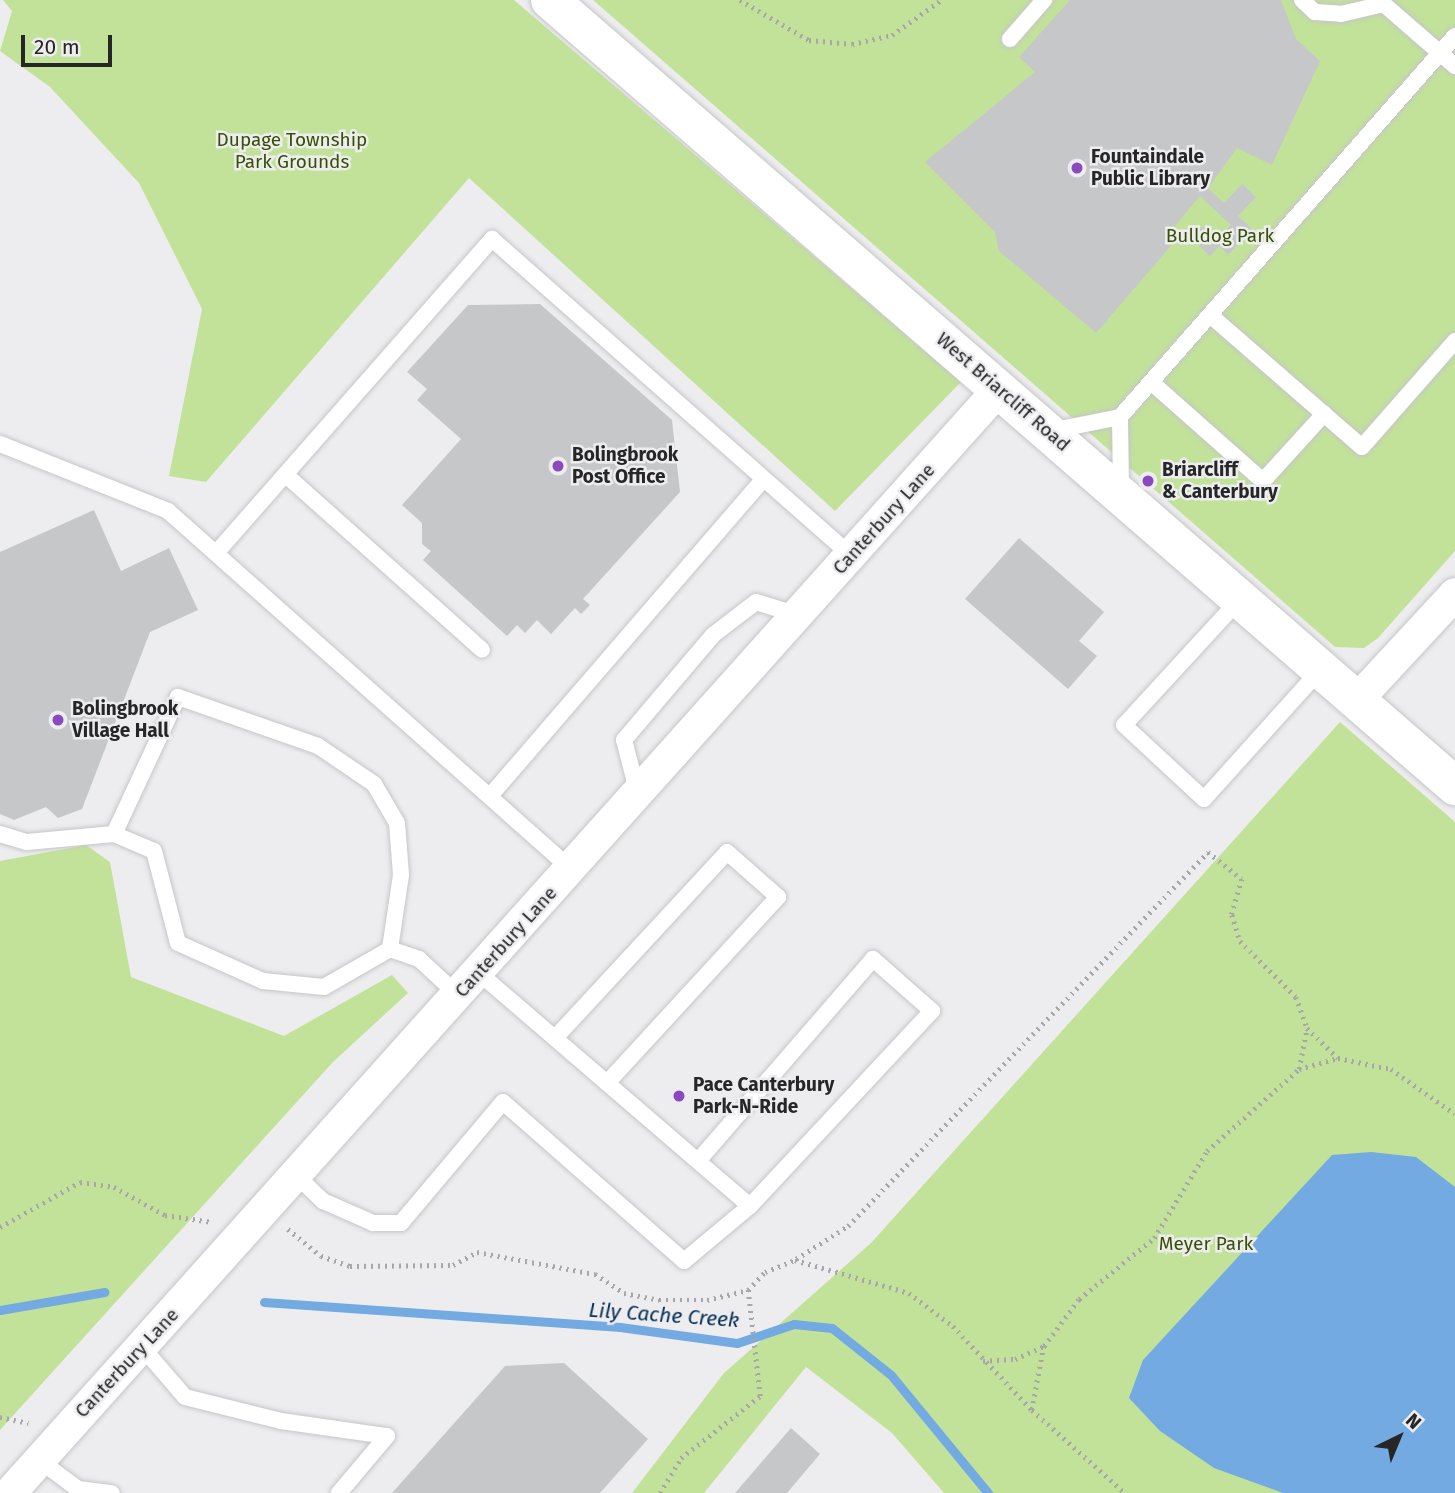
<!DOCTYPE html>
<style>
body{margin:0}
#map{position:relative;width:1455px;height:1493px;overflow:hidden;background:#ededf0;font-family:"Fira Sans",sans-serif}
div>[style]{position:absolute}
.green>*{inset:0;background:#c2e29a}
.water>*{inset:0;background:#74aae2}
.stream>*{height:9px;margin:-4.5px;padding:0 4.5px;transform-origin:4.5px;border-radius:4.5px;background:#74aae2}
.building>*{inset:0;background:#c6c7c9}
.path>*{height:4.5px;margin-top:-2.25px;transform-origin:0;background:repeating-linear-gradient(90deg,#a7a7a9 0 2px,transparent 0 7px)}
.roads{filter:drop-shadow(0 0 2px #c5c6c8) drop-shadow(0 0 2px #c5c6c8)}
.lane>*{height:16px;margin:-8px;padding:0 8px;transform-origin:8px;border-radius:8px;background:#fff}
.street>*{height:32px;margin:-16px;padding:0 16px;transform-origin:16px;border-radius:16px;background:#fff}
.secondary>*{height:38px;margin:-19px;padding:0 19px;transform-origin:19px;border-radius:19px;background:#fff}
.dots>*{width:19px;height:19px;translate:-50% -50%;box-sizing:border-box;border:4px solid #ededf0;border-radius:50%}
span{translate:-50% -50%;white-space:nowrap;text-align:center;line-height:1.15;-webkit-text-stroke:5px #ededf0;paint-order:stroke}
.park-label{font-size:19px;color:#375100}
.poi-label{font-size:19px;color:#262627;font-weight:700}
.left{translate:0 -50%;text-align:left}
.street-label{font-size:19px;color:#262627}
.water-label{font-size:21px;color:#062f53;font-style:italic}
.north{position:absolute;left:1364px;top:1402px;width:70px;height:70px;-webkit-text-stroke:5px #ededf0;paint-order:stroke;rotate:43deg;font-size:19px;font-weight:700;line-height:28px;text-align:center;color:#262627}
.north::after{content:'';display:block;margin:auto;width:24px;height:32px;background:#262627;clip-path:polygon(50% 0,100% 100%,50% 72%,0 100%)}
.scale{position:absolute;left:21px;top:35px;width:91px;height:32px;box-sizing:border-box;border:4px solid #262627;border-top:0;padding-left:9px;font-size:21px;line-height:24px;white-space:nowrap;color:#262627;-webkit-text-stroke:5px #ededf0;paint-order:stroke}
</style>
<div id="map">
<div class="green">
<div style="clip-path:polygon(3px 0,514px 0,961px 382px,835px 511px,469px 178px,206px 482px,169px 476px,202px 309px,139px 183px,50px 87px,0 51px,12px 11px)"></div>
<div style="clip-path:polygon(593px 0,1455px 0,1455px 551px,1378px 638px,1364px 648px,1335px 647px)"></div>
<div style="clip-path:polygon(1340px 722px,1455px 822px,1455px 1493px,944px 1493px,892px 1433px,806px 1367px,704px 1493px,632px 1493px,724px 1373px,871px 1243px)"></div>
<div style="clip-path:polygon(86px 845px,110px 862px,131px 977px,284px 1036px,392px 975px,408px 993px,333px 1062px,0 1430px,0 861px)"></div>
</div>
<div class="water">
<div style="clip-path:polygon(1371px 1152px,1416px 1157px,1455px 1187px,1455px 1493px,1283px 1493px,1214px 1468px,1160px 1431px,1129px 1398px,1143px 1360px,1332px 1155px)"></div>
</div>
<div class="stream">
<div style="left:264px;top:1302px;width:357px;rotate:4deg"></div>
<div style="left:620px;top:1327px;width:118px;rotate:7.8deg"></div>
<div style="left:737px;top:1343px;width:60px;rotate:-18.4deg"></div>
<div style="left:794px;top:1324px;width:38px;rotate:6deg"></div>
<div style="left:832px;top:1328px;width:75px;rotate:38.5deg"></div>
<div style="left:891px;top:1375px;width:153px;rotate:50.6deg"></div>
<div style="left:0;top:1310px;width:106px;rotate:-9.8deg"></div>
</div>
<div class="building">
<div style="clip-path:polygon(1070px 0,1281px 0,1296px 39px,1320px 61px,1272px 165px,1237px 148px,1208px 188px,1224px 203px,1242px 184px,1256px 197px,1238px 216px,1252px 229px,1228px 255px,1219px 246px,1210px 256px,1192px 239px,1203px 226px,1217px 239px,1231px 225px,1200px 196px,1168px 234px,1175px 241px,1096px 333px,999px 251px,995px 232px,925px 162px,1035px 72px,1019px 57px)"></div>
<div style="clip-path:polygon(540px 304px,672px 420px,680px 492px,583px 599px,590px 605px,581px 614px,575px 608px,551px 634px,537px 620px,525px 633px,517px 625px,507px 636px,423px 560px,431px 551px,422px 544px,422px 523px,402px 505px,461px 439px,417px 400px,427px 389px,407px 372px,468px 305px)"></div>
<div style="clip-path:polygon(94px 510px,121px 571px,169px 548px,198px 610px,150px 632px,82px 809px,58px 818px,46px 807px,14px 820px,0 814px,0 552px)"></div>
<div style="clip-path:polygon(1019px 538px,1104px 612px,1079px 641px,1097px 656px,1068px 689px,965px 599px)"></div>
<div style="clip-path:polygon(564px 1363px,648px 1439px,600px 1493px,392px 1493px,505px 1366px)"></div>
<div style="clip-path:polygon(791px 1428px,820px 1454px,787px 1493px,735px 1493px)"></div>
</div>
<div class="path">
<div style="left:740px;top:0;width:80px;rotate:30.1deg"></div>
<div style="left:809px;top:40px;width:43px;rotate:5.3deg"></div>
<div style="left:852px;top:44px;width:41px;rotate:-12.7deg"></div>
<div style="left:892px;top:35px;width:60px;rotate:-35.5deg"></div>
<div style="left:1299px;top:1069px;width:42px;rotate:-79deg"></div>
<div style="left:1307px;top:1028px;width:43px;rotate:44.1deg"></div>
<div style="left:0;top:1227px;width:92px;rotate:-29.4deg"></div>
<div style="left:80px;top:1182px;width:34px;rotate:8deg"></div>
<div style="left:114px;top:1187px;width:58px;rotate:28.8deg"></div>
<div style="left:165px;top:1215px;width:48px;rotate:8.5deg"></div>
<div style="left:288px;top:1229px;width:43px;rotate:39.3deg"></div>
<div style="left:321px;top:1256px;width:31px;rotate:19deg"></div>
<div style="left:350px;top:1266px;width:103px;rotate:-0.6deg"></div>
<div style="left:453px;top:1265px;width:27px;rotate:-28deg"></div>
<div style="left:477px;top:1252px;width:120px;rotate:10.6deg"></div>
<div style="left:595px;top:1274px;width:35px;rotate:33deg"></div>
<div style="left:624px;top:1293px;width:36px;rotate:11deg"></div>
<div style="left:659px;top:1300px;width:48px"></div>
<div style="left:707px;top:1300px;width:42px;rotate:-13.7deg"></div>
<div style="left:748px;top:1290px;width:25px;rotate:-47deg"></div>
<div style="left:765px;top:1272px;width:32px;rotate:-22deg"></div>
<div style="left:795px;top:1260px;width:119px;rotate:16.1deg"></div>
<div style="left:909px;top:1293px;width:55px;rotate:36.9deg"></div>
<div style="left:953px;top:1326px;width:115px;rotate:46.8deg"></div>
<div style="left:1032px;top:1410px;width:125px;rotate:41.7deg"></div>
<div style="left:796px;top:1259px;width:62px;rotate:-32.4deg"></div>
<div style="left:848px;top:1226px;width:519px;rotate:-46.09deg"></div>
<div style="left:1208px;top:852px;width:43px;rotate:38.5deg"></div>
<div style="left:1242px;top:879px;width:37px;rotate:106deg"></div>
<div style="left:1232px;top:915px;width:27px;rotate:73deg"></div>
<div style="left:1240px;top:941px;width:79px;rotate:45deg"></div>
<div style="left:1296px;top:997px;width:33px;rotate:70deg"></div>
<div style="left:1044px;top:1346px;width:59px;rotate:-53.3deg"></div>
<div style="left:1079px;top:1299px;width:97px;rotate:-39.1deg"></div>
<div style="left:1154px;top:1238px;width:102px;rotate:-58.7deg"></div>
<div style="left:1207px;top:1151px;width:123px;rotate:-41.7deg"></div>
<div style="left:1299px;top:1069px;width:41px;rotate:-15.8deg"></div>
<div style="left:1338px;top:1058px;width:54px;rotate:11.7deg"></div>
<div style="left:1391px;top:1069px;width:78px;rotate:35.1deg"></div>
<div style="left:983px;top:1361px;width:32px;rotate:-4deg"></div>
<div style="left:1015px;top:1359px;width:32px;rotate:-24deg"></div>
<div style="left:1044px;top:1346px;width:65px;rotate:100.6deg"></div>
<div style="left:0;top:1417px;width:29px;rotate:12deg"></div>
<div style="left:660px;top:1493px;width:41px;rotate:-59deg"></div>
<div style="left:681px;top:1458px;width:100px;rotate:-38.1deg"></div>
<div style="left:760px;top:1396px;width:107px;rotate:-96.5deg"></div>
</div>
<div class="roads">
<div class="lane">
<div style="left:1302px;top:0;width:18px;rotate:43deg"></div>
<div style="left:1315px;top:12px;width:26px;rotate:4deg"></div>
<div style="left:1341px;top:14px;width:44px;rotate:-13.1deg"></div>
<div style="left:1379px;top:0;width:101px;rotate:41deg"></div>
<div style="left:1010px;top:39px;width:52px;rotate:-48.9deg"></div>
<div style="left:1210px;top:315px;width:201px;rotate:41deg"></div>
<div style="left:1362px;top:447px;width:141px;rotate:-48.7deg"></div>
<div style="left:1151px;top:382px;width:149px;rotate:41.5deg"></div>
<div style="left:1263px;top:481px;width:91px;rotate:-47.7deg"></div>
<div style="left:1120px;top:417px;width:74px;rotate:89.2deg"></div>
<div style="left:1050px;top:431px;width:71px;rotate:-11.3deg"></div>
<div style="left:1120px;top:417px;width:507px;rotate:-48.68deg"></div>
<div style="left:0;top:444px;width:181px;rotate:21.7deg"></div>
<div style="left:168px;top:511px;width:539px;rotate:41.62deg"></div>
<div style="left:287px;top:476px;width:261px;rotate:41.7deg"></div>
<div style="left:217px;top:552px;width:417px;rotate:-48.7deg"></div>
<div style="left:492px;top:239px;width:479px;rotate:41.4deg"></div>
<div style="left:1240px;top:599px;width:171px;rotate:132.6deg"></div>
<div style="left:1124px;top:725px;width:109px;rotate:42.8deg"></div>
<div style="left:1204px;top:799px;width:175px;rotate:-48deg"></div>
<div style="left:638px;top:794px;width:56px;rotate:-104.5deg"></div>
<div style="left:624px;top:740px;width:138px;rotate:-49.7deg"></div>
<div style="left:713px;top:635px;width:54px;rotate:-37.5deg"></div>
<div style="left:756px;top:602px;width:44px;rotate:17.2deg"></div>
<div style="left:490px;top:796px;width:416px;rotate:-49.2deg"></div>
<div style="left:0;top:834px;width:28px;rotate:17deg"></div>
<div style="left:27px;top:842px;width:87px;rotate:-5.3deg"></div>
<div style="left:114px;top:834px;width:43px;rotate:23deg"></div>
<div style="left:154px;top:851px;width:95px;rotate:75.4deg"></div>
<div style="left:178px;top:943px;width:93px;rotate:24.1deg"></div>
<div style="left:263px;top:981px;width:61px;rotate:5.6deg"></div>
<div style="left:324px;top:987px;width:76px;rotate:-29.9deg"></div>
<div style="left:390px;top:949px;width:31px;rotate:19deg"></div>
<div style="left:419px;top:959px;width:54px;rotate:42.8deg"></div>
<div style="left:114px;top:834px;width:151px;rotate:-65deg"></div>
<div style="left:178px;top:697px;width:148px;rotate:19.3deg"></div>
<div style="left:318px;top:746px;width:68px;rotate:34.2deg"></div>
<div style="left:374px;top:784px;width:45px;rotate:59.5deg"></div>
<div style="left:397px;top:823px;width:52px;rotate:85.6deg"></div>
<div style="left:401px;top:875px;width:75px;rotate:98.5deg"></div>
<div style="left:479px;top:973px;width:357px;rotate:40.7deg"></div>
<div style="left:750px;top:1206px;width:267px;rotate:-47deg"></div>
<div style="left:932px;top:1011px;width:79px;rotate:-138.6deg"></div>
<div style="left:873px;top:959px;width:267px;rotate:130.9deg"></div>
<div style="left:555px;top:1038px;width:253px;rotate:-47.2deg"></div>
<div style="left:727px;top:852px;width:68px;rotate:41.4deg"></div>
<div style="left:778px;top:897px;width:253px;rotate:132.6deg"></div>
<div style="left:298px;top:1177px;width:35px;rotate:44deg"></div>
<div style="left:323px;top:1201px;width:55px;rotate:23.7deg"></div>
<div style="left:373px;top:1223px;width:28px"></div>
<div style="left:401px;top:1223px;width:158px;rotate:-49.9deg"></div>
<div style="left:503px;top:1102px;width:241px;rotate:41.3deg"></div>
<div style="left:684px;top:1261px;width:86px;rotate:-39.8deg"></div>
<div style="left:142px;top:1347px;width:66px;rotate:49.3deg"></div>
<div style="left:185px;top:1397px;width:99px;rotate:14deg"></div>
<div style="left:281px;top:1421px;width:107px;rotate:8.1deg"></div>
<div style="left:387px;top:1436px;width:75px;rotate:130.1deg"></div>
<div style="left:39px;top:1460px;width:49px;rotate:36.6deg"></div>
<div style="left:78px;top:1489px;width:34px;rotate:7deg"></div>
</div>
<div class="street">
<div style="left:1357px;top:700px;width:144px;rotate:-47.2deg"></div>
<div style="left:10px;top:1493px;width:1482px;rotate:-48.14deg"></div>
</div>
<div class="secondary">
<div style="left:550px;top:0;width:1199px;rotate:40.97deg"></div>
</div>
</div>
<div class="dots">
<div style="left:1077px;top:168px;background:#8a49bd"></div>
<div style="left:558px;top:466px;background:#8a49bd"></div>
<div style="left:1148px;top:481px;background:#8a49bd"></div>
<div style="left:58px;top:720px;background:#8a49bd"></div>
<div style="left:679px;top:1096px;background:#8a49bd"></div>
</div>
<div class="park-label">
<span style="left:292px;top:151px">Dupage Township<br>Park Grounds</span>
<span style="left:1220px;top:236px">Bulldog Park</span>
<span style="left:1206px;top:1244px">Meyer Park</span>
</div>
<div class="poi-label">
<span class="left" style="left:1091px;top:168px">Fountaindale<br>Public Library</span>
<span class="left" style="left:572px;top:466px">Bolingbrook<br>Post Office</span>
<span class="left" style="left:1162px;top:481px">Briarcliff<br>&amp; Canterbury</span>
<span class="left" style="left:72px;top:720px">Bolingbrook<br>Village Hall</span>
<span class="left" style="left:693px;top:1096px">Pace Canterbury<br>Park-N-Ride</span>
</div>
<div class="street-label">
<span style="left:1003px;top:392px;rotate:41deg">West Briarcliff Road</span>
<span style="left:884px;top:519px;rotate:-48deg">Canterbury Lane</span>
<span style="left:506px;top:942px;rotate:-48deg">Canterbury Lane</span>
<span style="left:127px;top:1363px;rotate:-47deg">Canterbury Lane</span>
</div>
<div class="water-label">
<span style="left:664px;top:1315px;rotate:4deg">Lily Cache Creek</span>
</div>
<div class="north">N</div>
<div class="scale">20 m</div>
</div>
